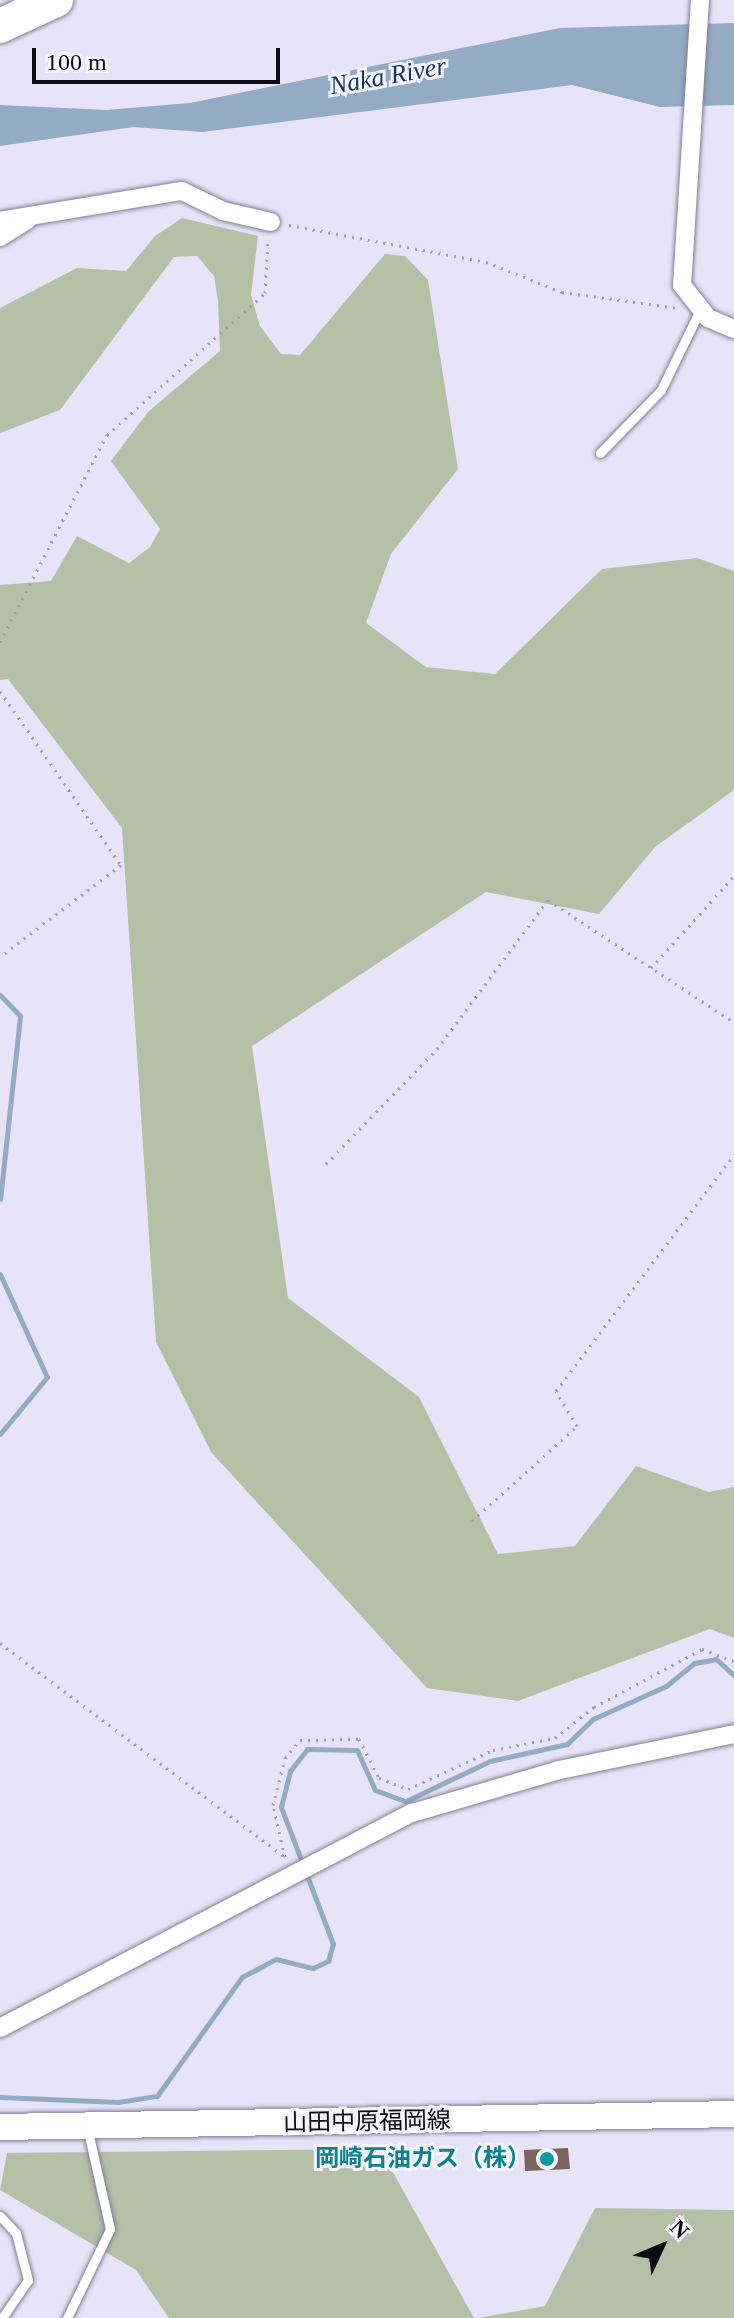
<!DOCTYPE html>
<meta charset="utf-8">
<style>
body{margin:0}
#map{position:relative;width:734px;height:2318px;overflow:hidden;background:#e7e4fa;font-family:"Times New Roman","Noto Sans JP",serif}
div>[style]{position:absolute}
.green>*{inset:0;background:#b4c1a7}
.water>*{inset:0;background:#94abc4}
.stream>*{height:5px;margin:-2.5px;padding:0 2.5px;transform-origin:2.5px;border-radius:2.5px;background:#94abc4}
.building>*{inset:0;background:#7a6460}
.path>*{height:3px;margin-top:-1.5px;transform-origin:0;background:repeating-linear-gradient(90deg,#a09eaf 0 2px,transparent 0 8px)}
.roads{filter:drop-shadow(0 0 2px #827f93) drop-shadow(0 0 2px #827f93)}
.lane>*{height:9px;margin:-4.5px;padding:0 4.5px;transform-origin:4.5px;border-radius:4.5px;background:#fff}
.street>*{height:18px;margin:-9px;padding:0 9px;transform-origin:9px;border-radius:9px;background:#fff}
.secondary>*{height:26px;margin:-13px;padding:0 13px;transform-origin:13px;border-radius:13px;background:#fff}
.highway>*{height:34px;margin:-17px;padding:0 17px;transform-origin:17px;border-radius:17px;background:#fff}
.dots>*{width:22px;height:22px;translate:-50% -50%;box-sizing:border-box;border:4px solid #f4f3fc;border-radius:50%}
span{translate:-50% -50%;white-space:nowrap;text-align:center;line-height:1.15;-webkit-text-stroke:6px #f4f3fc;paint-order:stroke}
.street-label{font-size:24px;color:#0c0b12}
.culture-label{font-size:24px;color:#0d838f;font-weight:700}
.right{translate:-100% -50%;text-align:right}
.water-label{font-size:26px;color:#13385b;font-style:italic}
.north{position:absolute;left:622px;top:2206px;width:80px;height:80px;-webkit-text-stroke:6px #f4f3fc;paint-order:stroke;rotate:46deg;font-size:22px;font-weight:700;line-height:32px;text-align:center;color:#0c0b12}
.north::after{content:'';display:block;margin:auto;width:28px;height:36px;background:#0c0b12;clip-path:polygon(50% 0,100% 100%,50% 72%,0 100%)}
.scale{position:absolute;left:32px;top:48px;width:248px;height:36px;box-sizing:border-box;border:4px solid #0c0b12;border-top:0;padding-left:10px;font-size:24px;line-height:28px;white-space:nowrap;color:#0c0b12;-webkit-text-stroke:6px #f4f3fc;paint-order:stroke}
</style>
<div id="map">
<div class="green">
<div style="clip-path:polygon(182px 218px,258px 236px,251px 295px,260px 326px,281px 354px,300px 355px,385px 254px,405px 256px,428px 280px,458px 469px,391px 554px,366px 623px,426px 667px,495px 674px,602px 569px,697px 558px,734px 571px,734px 790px,655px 847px,599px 914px,486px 892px,252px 1046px,288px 1298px,419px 1397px,498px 1554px,575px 1546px,636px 1466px,709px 1492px,734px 1487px,734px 1638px,710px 1629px,518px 1701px,427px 1688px,211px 1452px,156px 1342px,122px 828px,8px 679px,0 680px,0 585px,51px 581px,77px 536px,129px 563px,150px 547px,160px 529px,111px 461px,148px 412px,220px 351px,218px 301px,214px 276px,197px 256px,174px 257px,60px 410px,0 433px,0 308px,77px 268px,126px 271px,155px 236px)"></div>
<div style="clip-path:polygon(380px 2149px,474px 2318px,169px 2318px,136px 2270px,0 2190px,7px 2153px)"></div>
<div style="clip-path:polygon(595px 2208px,734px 2210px,734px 2318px,479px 2318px,545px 2306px)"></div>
</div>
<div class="water">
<div style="clip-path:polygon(734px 23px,734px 105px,660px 107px,572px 85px,202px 132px,134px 127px,0 146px,0 105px,107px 110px,190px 103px,560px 28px)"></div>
</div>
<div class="stream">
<div style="left:0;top:995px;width:29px;rotate:46deg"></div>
<div style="left:20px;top:1016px;width:184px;rotate:96.2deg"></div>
<div style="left:0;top:1274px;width:113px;rotate:65.5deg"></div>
<div style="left:47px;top:1377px;width:74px;rotate:129.5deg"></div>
<div style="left:0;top:2097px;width:118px;rotate:2.4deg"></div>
<div style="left:118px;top:2102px;width:39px;rotate:-9deg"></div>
<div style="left:157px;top:2096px;width:146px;rotate:-54.5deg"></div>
<div style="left:242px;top:1977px;width:38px;rotate:-28deg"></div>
<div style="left:276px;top:1959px;width:38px;rotate:14deg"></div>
<div style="left:313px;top:1968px;width:17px;rotate:-25deg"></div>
<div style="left:328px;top:1961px;width:18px;rotate:-74deg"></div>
<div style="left:333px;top:1944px;width:147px;rotate:-110.8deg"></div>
<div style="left:281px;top:1807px;width:37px;rotate:-76deg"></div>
<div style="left:290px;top:1771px;width:28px;rotate:-52deg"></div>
<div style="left:307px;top:1749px;width:50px;rotate:1.1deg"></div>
<div style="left:357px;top:1750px;width:44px;rotate:65.8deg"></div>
<div style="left:375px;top:1790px;width:33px;rotate:20deg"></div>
<div style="left:406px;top:1801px;width:93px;rotate:-25.5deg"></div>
<div style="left:490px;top:1761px;width:79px;rotate:-12.4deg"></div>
<div style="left:567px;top:1744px;width:36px;rotate:-44deg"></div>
<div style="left:593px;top:1719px;width:80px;rotate:-24.3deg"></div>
<div style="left:666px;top:1686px;width:36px;rotate:-39deg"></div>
<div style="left:694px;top:1663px;width:22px;rotate:-10deg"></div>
<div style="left:716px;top:1659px;width:24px;rotate:42deg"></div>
</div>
<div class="building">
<div style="clip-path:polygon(568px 2148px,570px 2169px,525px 2171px,524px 2150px)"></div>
</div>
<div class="path">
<div style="left:289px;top:225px;width:200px;rotate:10.6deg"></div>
<div style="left:486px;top:262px;width:82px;rotate:21.5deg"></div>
<div style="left:562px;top:292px;width:117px;rotate:7.9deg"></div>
<div style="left:0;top:642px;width:233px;rotate:-62.7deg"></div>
<div style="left:107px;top:435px;width:212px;rotate:-41.9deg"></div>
<div style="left:265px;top:293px;width:54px;rotate:-86.8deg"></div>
<div style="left:0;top:691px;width:212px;rotate:55.2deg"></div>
<div style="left:121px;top:865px;width:152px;rotate:142.8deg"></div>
<div style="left:651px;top:968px;width:124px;rotate:-47.9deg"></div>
<div style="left:326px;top:1164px;width:160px;rotate:-46deg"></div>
<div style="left:437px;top:1049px;width:186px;rotate:-53.3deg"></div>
<div style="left:548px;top:900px;width:222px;rotate:33.3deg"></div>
<div style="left:472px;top:1521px;width:142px;rotate:-42.1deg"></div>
<div style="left:577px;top:1426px;width:41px;rotate:-121deg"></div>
<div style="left:556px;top:1391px;width:296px;rotate:-53deg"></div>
<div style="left:0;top:1643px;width:356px;rotate:36.9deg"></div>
<div style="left:285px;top:1857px;width:53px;rotate:-103deg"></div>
<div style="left:273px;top:1805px;width:49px;rotate:-75.7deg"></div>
<div style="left:285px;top:1758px;width:23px;rotate:-50deg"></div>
<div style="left:300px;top:1740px;width:59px;rotate:-1deg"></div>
<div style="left:359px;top:1739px;width:44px;rotate:62.9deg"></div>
<div style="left:379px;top:1778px;width:31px;rotate:21deg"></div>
<div style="left:408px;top:1789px;width:94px;rotate:-24.6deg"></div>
<div style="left:493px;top:1750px;width:63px;rotate:-11deg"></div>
<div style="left:555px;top:1738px;width:50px;rotate:-38.5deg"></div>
<div style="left:594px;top:1707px;width:123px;rotate:-28.2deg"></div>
<div style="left:702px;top:1649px;width:34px;rotate:21deg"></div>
</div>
<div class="roads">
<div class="lane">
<div style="left:600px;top:453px;width:88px;rotate:-45.9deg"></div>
<div style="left:661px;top:390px;width:89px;rotate:-64deg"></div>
<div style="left:0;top:2216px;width:23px;rotate:47deg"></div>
<div style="left:16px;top:2233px;width:49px;rotate:75.7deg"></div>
<div style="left:28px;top:2280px;width:46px;rotate:124.4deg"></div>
<div style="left:67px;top:2318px;width:99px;rotate:-64.2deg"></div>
<div style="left:110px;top:2229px;width:105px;rotate:-102.7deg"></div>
</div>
<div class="street">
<div style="left:700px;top:0;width:286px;rotate:93.6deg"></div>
<div style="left:682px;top:285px;width:42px;rotate:51.8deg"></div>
<div style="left:708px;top:318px;width:28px;rotate:23deg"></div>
<div style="left:0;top:221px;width:184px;rotate:-9.4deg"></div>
<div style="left:182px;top:191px;width:46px;rotate:26deg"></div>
<div style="left:223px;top:211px;width:49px;rotate:12.9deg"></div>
<div style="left:0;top:237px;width:32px;rotate:-32deg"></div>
<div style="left:0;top:2028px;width:465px;rotate:-27.6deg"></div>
<div style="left:412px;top:1813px;width:153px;rotate:-16.3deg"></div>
<div style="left:559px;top:1770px;width:179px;rotate:-11.6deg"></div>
</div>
<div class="secondary">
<div style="left:0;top:2127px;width:734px;rotate:-1.01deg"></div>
</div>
<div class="highway">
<div style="left:0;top:26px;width:62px;rotate:-24.9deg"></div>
</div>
</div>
<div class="dots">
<div style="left:547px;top:2159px;background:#0f9aa8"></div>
</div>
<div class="street-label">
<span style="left:367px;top:2122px;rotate:-1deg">山田中原福岡線</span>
</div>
<div class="culture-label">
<span class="right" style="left:531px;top:2159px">岡崎石油ガス（株）</span>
</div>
<div class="water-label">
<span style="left:388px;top:76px;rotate:-10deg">Naka River</span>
</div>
<div class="north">N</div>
<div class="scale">100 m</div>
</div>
